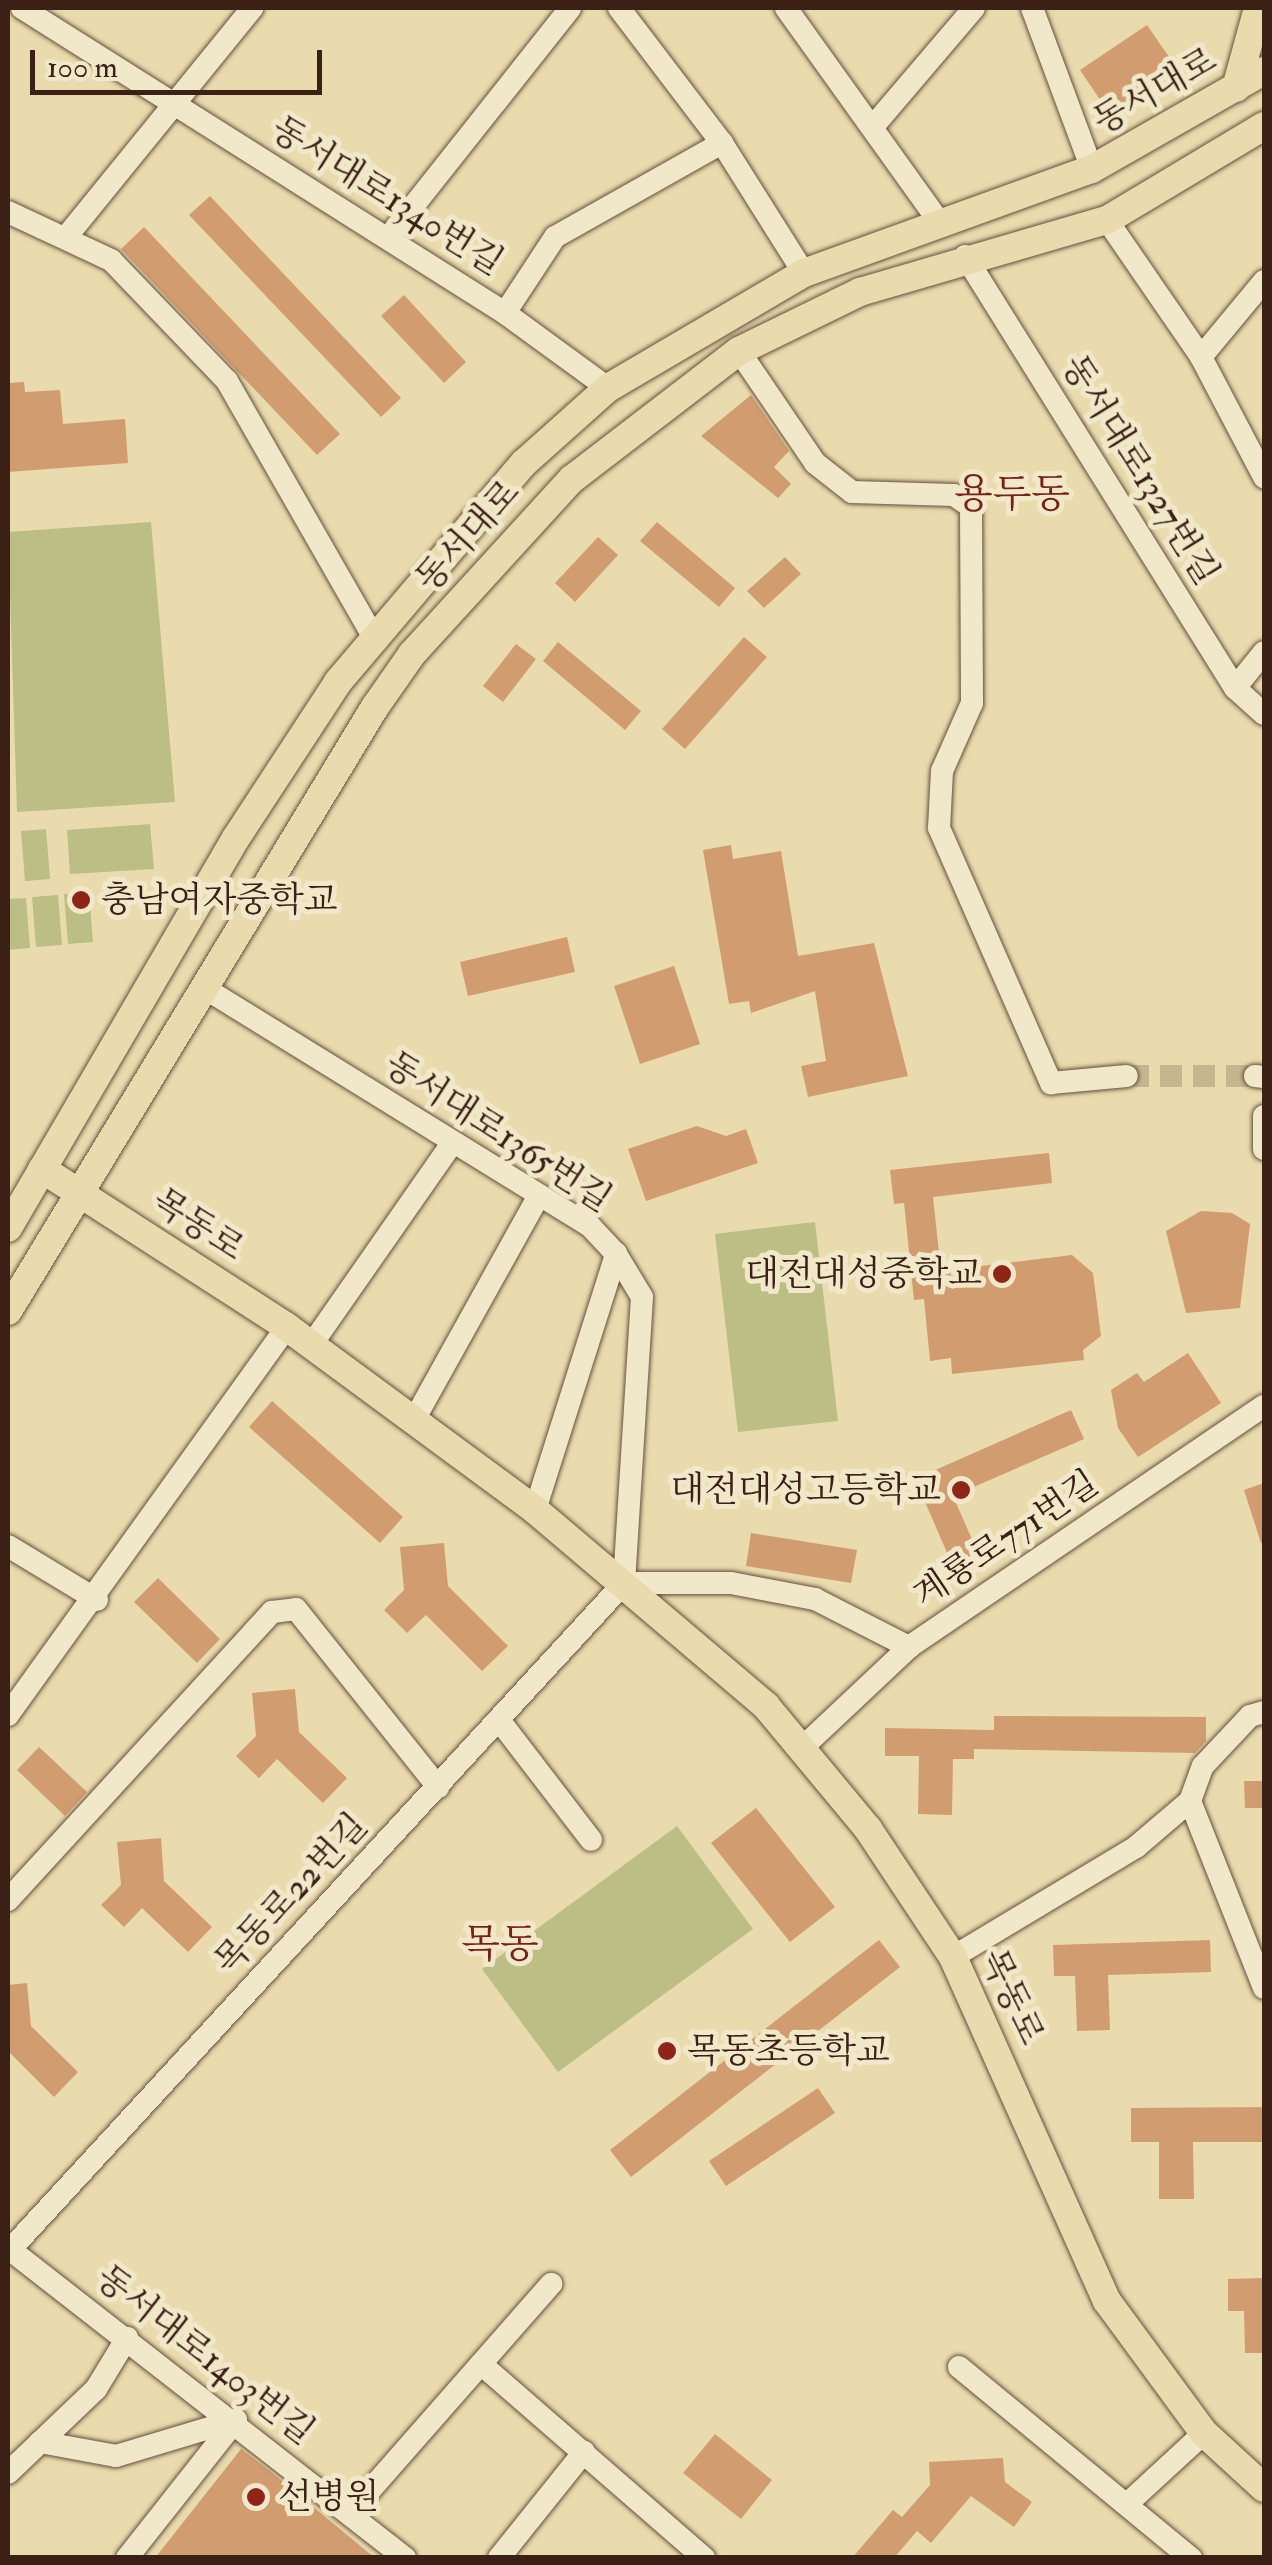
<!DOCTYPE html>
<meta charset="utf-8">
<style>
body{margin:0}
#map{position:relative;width:1272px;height:2565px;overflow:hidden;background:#e9dbae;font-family:"IM FELL Double Pica","Noto Serif KR",serif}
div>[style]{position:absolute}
.green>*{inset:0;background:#bcbe86}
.building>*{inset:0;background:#d29c71}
.minor-tunnel>*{height:22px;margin-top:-11px;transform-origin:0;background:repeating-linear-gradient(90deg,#c6b690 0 22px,transparent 0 33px)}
.roads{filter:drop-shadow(0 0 2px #664f3c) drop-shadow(0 0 2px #664f3c)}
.minor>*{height:22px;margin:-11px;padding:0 11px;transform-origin:11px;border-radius:11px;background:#f1e8ca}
.major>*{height:28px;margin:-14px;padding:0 14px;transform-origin:14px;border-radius:14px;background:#e9dbae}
.dots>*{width:28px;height:28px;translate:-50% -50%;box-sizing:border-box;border:5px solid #f1e8ca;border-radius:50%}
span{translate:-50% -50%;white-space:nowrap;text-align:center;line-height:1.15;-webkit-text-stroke:10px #f1e8ca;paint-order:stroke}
.street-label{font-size:35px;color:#3b2016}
.poi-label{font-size:35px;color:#3b2016}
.left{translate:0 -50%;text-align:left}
.right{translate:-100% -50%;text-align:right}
.quarter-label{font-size:40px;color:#7a1f14}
.frame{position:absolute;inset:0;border:10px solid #3b2016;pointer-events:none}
.scale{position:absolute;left:30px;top:50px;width:292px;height:45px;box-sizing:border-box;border:5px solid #3b2016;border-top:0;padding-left:12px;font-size:30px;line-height:35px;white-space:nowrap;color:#3b2016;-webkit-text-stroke:8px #f1e8ca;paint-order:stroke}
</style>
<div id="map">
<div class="green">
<div style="clip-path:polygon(151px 522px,175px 802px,17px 812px,8px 532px)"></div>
<div style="clip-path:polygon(150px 824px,154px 869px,70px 874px,67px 830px)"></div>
<div style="clip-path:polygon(46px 829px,50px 879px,25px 881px,21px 831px)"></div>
<div style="clip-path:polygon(89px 892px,93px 942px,68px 944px,64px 894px)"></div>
<div style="clip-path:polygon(58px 895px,62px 945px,36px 947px,32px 897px)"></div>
<div style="clip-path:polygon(26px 898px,30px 948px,8px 950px,8px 899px)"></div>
<div style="clip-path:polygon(815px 1222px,838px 1421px,738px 1432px,715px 1234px)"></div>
<div style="clip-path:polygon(677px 1826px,753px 1929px,558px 2072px,482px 1969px)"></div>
</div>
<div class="building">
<div style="clip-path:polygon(1147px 25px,1178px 70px,1111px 116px,1080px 70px)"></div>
<div style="clip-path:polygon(210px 196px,401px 398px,381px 417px,189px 215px)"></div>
<div style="clip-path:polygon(144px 227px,340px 434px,317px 455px,121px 249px)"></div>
<div style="clip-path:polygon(404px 295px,466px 362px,444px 383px,381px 316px)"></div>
<div style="clip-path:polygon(24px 382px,25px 392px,60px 390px,63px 424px,125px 419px,128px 463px,8px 472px,8px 383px)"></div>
<div style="clip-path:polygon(751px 395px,789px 451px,774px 467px,791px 484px,778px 498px,701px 436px)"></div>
<div style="clip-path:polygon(657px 522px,735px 588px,719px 607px,640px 541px)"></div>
<div style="clip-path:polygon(598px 537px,618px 555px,575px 602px,555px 583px)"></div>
<div style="clip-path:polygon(785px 557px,801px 574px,764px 608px,747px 591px)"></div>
<div style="clip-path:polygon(744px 637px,767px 657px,685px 749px,662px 729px)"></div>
<div style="clip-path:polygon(558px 642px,641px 711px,625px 730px,543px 661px)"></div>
<div style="clip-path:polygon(516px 644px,536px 659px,503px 702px,483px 686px)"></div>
<div style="clip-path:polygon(731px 845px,733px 859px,781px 851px,798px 956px,874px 943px,908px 1076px,808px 1097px,801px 1066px,826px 1061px,815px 991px,751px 1013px,749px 1001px,729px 1004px,703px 850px)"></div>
<div style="clip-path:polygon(567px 937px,575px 972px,468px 996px,460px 962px)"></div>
<div style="clip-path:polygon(674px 966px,700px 1044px,640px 1064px,614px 986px)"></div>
<div style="clip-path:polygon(697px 1126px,726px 1136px,746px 1129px,758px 1163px,646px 1201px,628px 1149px)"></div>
<div style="clip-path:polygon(1049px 1153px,1052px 1183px,933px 1197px,941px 1271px,1072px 1255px,1093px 1273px,1101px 1336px,1083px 1350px,1084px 1360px,952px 1374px,951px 1358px,930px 1361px,924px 1299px,914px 1300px,904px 1203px,894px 1204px,890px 1170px)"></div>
<div style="clip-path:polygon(1201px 1211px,1232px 1213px,1250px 1224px,1240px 1308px,1186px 1313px,1166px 1231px)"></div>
<div style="clip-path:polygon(1188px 1353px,1221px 1403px,1138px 1457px,1118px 1428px,1111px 1390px,1137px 1373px,1144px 1382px)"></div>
<div style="clip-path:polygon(272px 1401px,403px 1517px,380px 1543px,249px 1427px)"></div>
<div style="clip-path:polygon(1071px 1410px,1084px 1439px,953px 1496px,978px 1553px,952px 1564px,915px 1479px)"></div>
<div style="clip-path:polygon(1264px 1483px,1264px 1543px,1261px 1543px,1244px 1490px)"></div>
<div style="clip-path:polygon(751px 1533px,857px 1550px,851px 1583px,746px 1566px)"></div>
<div style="clip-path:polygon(444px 1543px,448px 1586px,508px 1646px,482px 1671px,426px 1615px,407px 1633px,384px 1610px,404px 1590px,400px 1547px)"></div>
<div style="clip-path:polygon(158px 1578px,220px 1639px,197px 1663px,134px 1602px)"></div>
<div style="clip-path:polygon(295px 1689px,299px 1732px,347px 1778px,323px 1803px,277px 1759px,259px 1778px,236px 1756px,256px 1736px,252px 1693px)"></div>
<div style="clip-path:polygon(994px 1716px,1206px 1717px,1206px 1741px,1195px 1753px,974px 1749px,974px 1759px,953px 1759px,952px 1815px,918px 1814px,919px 1756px,885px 1756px,885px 1728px,994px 1730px)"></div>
<div style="clip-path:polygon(39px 1747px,87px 1792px,65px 1816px,17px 1770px)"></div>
<div style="clip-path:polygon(1244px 1781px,1264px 1781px,1264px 1808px,1245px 1808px)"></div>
<div style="clip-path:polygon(756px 1808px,835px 1907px,790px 1942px,711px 1843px)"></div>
<div style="clip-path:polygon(161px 1838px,164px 1881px,212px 1927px,188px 1952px,142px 1908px,124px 1927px,101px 1905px,121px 1885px,117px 1842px)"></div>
<div style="clip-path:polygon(879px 1940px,900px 1967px,631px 2177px,610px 2150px)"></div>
<div style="clip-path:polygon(1210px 1940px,1211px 1972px,1108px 1975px,1110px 2030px,1077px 2031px,1075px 1976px,1054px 1976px,1053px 1945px)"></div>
<div style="clip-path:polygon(27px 1983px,31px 2026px,78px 2072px,54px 2097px,8px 2051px,8px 1985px)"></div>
<div style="clip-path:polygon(818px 2088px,835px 2113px,726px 2186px,709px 2161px)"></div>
<div style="clip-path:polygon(1264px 2107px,1264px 2142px,1193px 2142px,1194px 2199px,1159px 2199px,1159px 2142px,1131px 2142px,1131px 2108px)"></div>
<div style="clip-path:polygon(1264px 2278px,1264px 2353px,1245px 2353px,1244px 2311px,1228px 2311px,1228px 2279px)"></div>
<div style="clip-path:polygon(715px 2434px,772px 2480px,741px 2519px,683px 2473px)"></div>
<div style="clip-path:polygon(241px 2449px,271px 2472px,375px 2558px,155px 2558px)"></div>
<div style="clip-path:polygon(1003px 2458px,1005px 2482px,1032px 2502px,1014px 2527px,971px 2496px,931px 2543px,917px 2531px,894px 2558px,852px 2558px,893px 2510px,902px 2517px,930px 2485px,929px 2462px)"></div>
</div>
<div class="minor-tunnel">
<div style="left:1127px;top:1076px;width:128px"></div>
</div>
<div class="roads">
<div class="minor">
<div style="left:22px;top:8px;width:571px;rotate:32.27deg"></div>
<div style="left:505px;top:313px;width:127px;rotate:36.1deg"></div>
<div style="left:619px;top:8px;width:170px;rotate:52.7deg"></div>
<div style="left:722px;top:143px;width:154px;rotate:57.8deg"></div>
<div style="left:786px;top:8px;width:261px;rotate:54.4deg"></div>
<div style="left:1032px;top:8px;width:172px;rotate:69.6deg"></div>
<div style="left:876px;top:123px;width:151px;rotate:-49.6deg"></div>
<div style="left:8px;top:212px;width:114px;rotate:25deg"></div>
<div style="left:111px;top:260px;width:168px;rotate:46.2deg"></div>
<div style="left:227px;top:381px;width:294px;rotate:60.2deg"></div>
<div style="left:1107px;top:220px;width:166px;rotate:55.5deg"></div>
<div style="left:1201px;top:357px;width:136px;rotate:62.3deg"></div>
<div style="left:67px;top:236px;width:294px;rotate:-50.9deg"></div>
<div style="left:388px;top:238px;width:293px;rotate:-51.6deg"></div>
<div style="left:965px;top:256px;width:509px;rotate:57.99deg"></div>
<div style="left:1235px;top:688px;width:39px;rotate:42deg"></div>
<div style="left:505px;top:313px;width:91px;rotate:-56.7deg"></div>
<div style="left:555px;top:237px;width:192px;rotate:-29.4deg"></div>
<div style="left:739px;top:351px;width:135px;rotate:55.8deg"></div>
<div style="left:815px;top:463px;width:47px;rotate:38.1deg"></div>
<div style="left:852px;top:492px;width:102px;rotate:1.7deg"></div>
<div style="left:954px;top:495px;width:21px;rotate:35deg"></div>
<div style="left:971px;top:507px;width:196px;rotate:89.7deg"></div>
<div style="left:972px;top:703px;width:74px;rotate:113.8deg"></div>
<div style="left:942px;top:771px;width:57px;rotate:93deg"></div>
<div style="left:939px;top:828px;width:279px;rotate:66.3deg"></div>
<div style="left:1051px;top:1083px;width:76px;rotate:-5.3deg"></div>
<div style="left:1201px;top:357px;width:99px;rotate:-50.3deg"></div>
<div style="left:1235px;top:688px;width:46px;rotate:-51.1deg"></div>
<div style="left:206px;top:989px;width:451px;rotate:31.7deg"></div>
<div style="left:590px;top:1226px;width:38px;rotate:47deg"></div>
<div style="left:616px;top:1254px;width:50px;rotate:58.8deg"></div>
<div style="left:642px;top:1297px;width:287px;rotate:93.6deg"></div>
<div style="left:1255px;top:1076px;width:9px;rotate:6deg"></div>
<div style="left:1264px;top:1116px;width:33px;rotate:90deg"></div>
<div style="left:312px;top:1344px;width:246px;rotate:-55.1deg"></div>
<div style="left:414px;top:1420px;width:257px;rotate:-60.9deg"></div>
<div style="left:535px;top:1510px;width:269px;rotate:-72.4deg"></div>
<div style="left:8px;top:1546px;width:104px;rotate:31.2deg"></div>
<div style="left:624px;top:1583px;width:107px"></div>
<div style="left:731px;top:1583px;width:86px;rotate:10.8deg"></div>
<div style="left:815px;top:1599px;width:106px;rotate:27.1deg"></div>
<div style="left:8px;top:1715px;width:478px;rotate:-54.3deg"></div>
<div style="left:499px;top:1720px;width:151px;rotate:52.5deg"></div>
<div style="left:802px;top:1748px;width:147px;rotate:-43.3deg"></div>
<div style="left:909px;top:1647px;width:429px;rotate:-34.2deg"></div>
<div style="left:1190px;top:1801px;width:201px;rotate:68.4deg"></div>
<div style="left:8px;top:1900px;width:391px;rotate:-47.5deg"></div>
<div style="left:272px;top:1612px;width:24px;rotate:-7deg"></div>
<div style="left:296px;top:1609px;width:228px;rotate:51.4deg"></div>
<div style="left:953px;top:1957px;width:214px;rotate:-31deg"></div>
<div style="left:1136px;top:1847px;width:71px;rotate:-40.4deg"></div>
<div style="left:1190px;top:1801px;width:37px;rotate:-70deg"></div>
<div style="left:1203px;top:1766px;width:69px;rotate:-46.8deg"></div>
<div style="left:1250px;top:1716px;width:15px;rotate:-16deg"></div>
<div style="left:8px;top:2248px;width:504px;rotate:37.98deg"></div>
<div style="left:8px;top:2252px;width:909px;rotate:-47.36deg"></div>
<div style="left:481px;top:2364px;width:296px;rotate:41deg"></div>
<div style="left:959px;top:2367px;width:301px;rotate:39.5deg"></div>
<div style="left:40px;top:2442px;width:77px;rotate:10.4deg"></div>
<div style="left:116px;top:2456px;width:125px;rotate:-16.7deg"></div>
<div style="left:8px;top:2473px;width:122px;rotate:-43.7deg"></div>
<div style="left:96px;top:2389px;width:60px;rotate:-58.7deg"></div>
<div style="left:1127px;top:2504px;width:105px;rotate:-42.7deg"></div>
<div style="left:350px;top:2513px;width:305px;rotate:-48.7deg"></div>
<div style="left:127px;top:2558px;width:176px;rotate:-51.7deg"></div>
<div style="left:499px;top:2558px;width:136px;rotate:-51.3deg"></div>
</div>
<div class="major">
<div style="left:1236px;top:88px;width:83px;rotate:-74.6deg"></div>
<div style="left:42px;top:1169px;width:292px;rotate:32.8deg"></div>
<div style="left:287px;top:1327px;width:308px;rotate:36.4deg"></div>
<div style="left:535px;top:1510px;width:303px;rotate:40.3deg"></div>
<div style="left:766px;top:1706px;width:160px;rotate:50.3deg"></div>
<div style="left:868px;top:1829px;width:154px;rotate:56.4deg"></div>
<div style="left:953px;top:1957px;width:377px;rotate:65.9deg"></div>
<div style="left:1107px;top:2301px;width:164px;rotate:53.7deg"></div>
<div style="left:1204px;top:2433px;width:81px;rotate:42.5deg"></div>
<div style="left:8px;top:1228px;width:452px;rotate:-59.7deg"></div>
<div style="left:236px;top:838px;width:186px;rotate:-56.8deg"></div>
<div style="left:338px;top:682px;width:287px;rotate:-49.7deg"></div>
<div style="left:524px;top:463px;width:113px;rotate:-41.8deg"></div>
<div style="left:608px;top:388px;width:227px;rotate:-30.4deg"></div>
<div style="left:804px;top:273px;width:306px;rotate:-19.9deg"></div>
<div style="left:1092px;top:169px;width:198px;rotate:-29.7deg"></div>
<div style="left:8px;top:1311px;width:707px;rotate:-58.72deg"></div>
<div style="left:375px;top:707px;width:65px;rotate:-55.1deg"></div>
<div style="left:412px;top:654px;width:237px;rotate:-47.6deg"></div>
<div style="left:572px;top:479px;width:210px;rotate:-37.5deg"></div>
<div style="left:739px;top:351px;width:135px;rotate:-26deg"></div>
<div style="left:860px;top:292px;width:257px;rotate:-16.3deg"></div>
<div style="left:1107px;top:220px;width:183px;rotate:-30.9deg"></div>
</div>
</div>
<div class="dots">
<div style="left:81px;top:900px;background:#8f2418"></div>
<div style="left:1002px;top:1274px;background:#8f2418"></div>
<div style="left:961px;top:1490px;background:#8f2418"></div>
<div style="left:667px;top:2051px;background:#8f2418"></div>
<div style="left:256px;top:2497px;background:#8f2418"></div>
</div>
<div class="street-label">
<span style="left:1155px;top:91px;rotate:-30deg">동서대로</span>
<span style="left:387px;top:196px;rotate:32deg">동서대로1340번길</span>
<span style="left:1140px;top:470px;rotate:58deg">동서대로1327번길</span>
<span style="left:468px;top:536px;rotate:-48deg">동서대로</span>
<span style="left:498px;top:1132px;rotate:33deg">동서대로1365번길</span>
<span style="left:198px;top:1225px;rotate:33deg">목동로</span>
<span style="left:1006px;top:1539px;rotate:-34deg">계룡로771번길</span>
<span style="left:291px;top:1894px;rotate:-47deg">목동로22번길</span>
<span style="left:1012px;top:1997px;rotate:65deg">목동로</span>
<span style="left:205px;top:2355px;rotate:38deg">동서대로1403번길</span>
</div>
<div class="poi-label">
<span class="left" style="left:101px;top:900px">충남여자중학교</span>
<span class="right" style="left:982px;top:1274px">대전대성중학교</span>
<span class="right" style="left:941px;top:1490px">대전대성고등학교</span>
<span class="left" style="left:687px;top:2051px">목동초등학교</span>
<span class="left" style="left:278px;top:2497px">선병원</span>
</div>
<div class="quarter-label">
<span style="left:1012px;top:495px">용두동</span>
<span style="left:500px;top:1945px">목동</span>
</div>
<div class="frame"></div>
<div class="scale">100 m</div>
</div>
